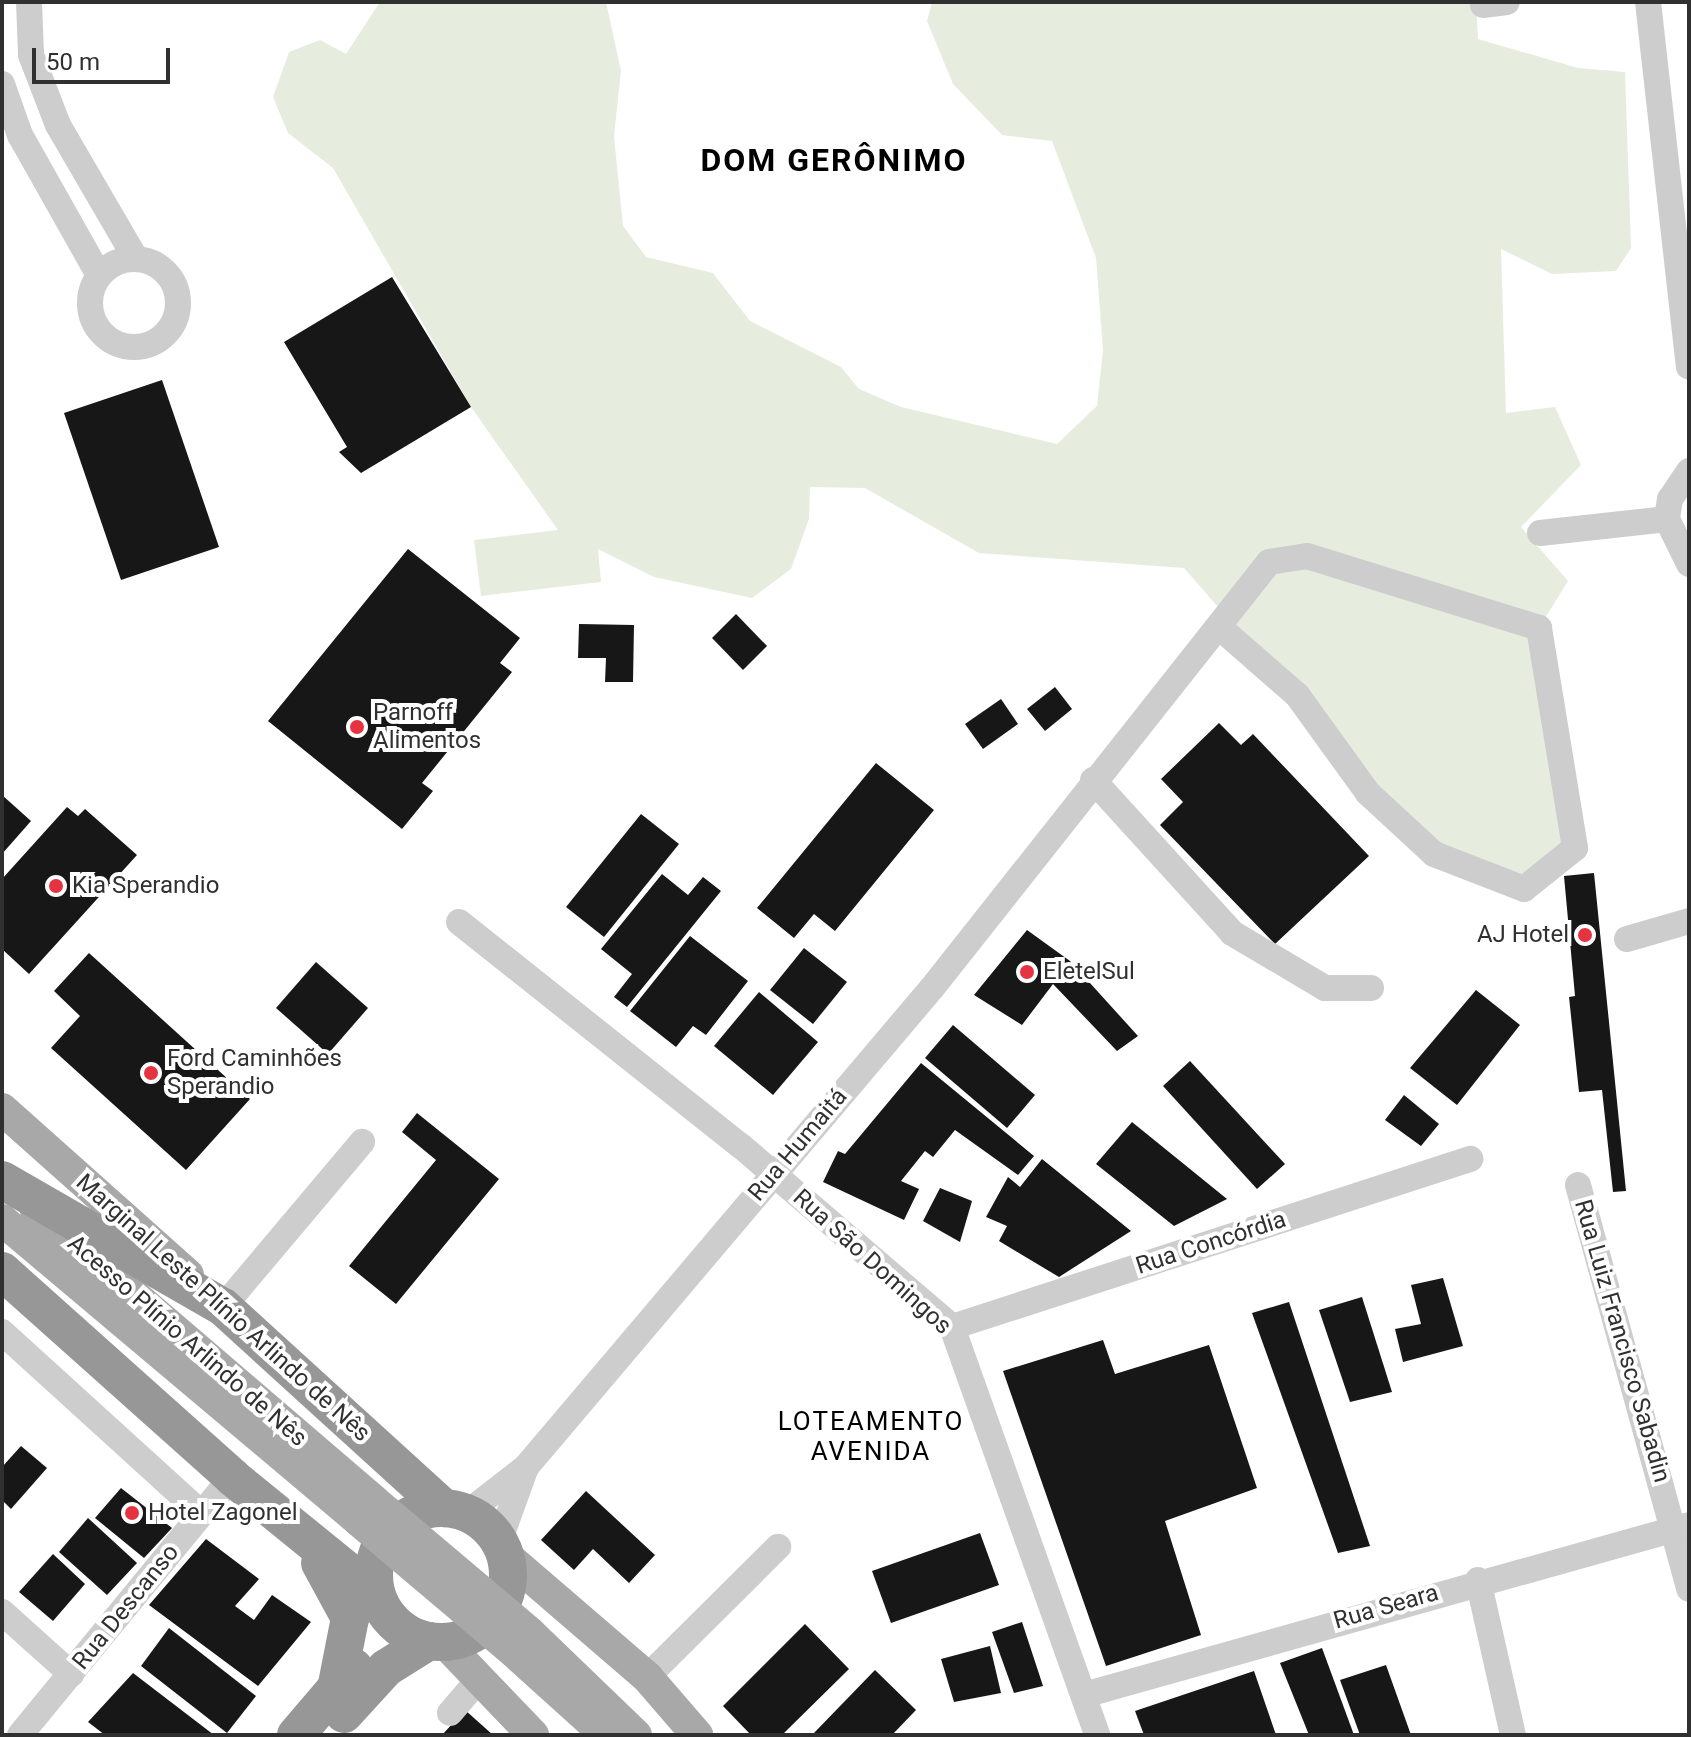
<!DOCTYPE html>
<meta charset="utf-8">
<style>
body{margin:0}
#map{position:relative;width:1691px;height:1737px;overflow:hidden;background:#fff;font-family:Roboto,sans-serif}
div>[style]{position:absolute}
.green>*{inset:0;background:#e6edde}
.building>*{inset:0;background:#171717}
.minor>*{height:26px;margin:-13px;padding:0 13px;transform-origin:13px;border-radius:13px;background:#cdcdcd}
.minor>.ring{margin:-13px;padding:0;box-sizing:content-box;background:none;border:26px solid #cdcdcd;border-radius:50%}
.major>*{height:32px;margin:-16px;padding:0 16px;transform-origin:16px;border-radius:16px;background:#a8a8a8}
.highway>*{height:38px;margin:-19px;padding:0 19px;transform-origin:19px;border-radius:19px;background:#979797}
.highway>.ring{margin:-19px;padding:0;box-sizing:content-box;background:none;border:38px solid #979797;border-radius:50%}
.major-bridge>*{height:32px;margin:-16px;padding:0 16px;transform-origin:16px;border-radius:16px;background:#a8a8a8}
.dots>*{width:22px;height:22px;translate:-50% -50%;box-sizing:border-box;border:4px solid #fff;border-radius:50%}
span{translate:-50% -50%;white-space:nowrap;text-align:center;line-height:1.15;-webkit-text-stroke:8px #fff;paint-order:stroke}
.poi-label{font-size:24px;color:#303030}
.left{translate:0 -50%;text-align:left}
.right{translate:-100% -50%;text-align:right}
.street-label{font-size:24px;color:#303030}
.neighbourhood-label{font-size:26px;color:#000;letter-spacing:2px}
.district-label{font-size:32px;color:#000;font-weight:700;letter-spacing:2px}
.frame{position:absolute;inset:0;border:4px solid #303030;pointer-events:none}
.scale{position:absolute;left:32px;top:48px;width:138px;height:36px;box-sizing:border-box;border:4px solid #303030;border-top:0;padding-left:10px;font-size:24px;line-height:28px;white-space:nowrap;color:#303030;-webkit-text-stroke:6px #fff;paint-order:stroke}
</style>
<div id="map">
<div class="green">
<div style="clip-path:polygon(380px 2px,606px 2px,621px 71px,614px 136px,623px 226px,646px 257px,713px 273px,750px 321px,841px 367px,859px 389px,901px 407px,1057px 444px,1097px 406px,1103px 350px,1096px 258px,1052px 141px,1002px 135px,953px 84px,927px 21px,932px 2px,1476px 2px,1478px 39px,1578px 68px,1625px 72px,1631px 248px,1616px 271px,1552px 274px,1501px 249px,1506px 413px,1555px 407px,1581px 465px,1521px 527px,1568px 581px,1539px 628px,1575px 848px,1524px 889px,1434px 854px,1184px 568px,979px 553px,865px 488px,810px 487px,809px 519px,791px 569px,752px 598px,654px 577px,598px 549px,601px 582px,481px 596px,474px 540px,558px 530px,471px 407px,333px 168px,288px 133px,273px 97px,289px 52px,320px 40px,346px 54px)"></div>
</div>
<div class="building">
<div style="clip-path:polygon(392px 277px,471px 407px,361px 473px,339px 452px,347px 447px,284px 342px)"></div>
<div style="clip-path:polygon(162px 380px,219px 547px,121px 580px,64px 413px)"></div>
<div style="clip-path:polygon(408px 549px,520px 638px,500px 663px,512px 672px,422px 783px,433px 791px,402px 829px,268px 721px)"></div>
<div style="clip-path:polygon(736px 614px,767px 646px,743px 670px,712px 638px)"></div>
<div style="clip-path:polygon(579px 624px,634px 625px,633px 682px,605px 682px,606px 658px,578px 658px)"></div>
<div style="clip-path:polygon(1055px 687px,1072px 709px,1045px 731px,1027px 709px)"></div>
<div style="clip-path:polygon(1001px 699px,1018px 724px,983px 749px,965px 724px)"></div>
<div style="clip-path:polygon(1219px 723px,1241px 745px,1253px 734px,1369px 856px,1275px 944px,1160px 825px,1183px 802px,1161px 779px)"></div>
<div style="clip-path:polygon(876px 763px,934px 810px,835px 931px,814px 914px,794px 938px,757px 908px)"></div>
<div style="clip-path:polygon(2px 795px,31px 821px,2px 854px)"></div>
<div style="clip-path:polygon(67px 807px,78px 816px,85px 809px,137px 855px,29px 974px,2px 949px,2px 879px)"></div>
<div style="clip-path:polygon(641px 814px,679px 844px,604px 937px,566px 907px)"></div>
<div style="clip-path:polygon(1594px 873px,1626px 1191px,1613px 1192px,1602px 1090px,1579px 1092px,1569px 997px,1575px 996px,1564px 876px)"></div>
<div style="clip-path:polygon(662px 874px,688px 895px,703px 877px,721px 891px,627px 1007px,614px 997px,632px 974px,601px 949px)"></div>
<div style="clip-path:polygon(1027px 930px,1070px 961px,1138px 1036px,1117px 1051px,1053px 984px,1022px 1025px,974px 995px)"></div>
<div style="clip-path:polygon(690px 936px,748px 981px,706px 1035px,693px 1026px,676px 1047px,630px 1011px)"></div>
<div style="clip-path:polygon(804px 948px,847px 982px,813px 1024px,770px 990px)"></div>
<div style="clip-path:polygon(89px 953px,250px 1099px,186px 1170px,51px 1048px,80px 1016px,54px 991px)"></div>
<div style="clip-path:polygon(316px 962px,368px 1008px,328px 1054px,276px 1008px)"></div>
<div style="clip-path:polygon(1476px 990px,1520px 1025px,1457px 1105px,1410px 1068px)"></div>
<div style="clip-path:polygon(759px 992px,818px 1042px,773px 1095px,714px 1046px)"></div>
<div style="clip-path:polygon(953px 1025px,1035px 1095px,1007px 1128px,925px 1058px)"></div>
<div style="clip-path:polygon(1190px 1061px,1285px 1164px,1257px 1189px,1163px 1086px)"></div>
<div style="clip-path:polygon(921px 1063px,1034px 1156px,1018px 1175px,955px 1130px,933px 1157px,925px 1151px,901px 1181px,919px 1189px,904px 1220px,823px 1182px,838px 1151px,845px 1154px)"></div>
<div style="clip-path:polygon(1404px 1095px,1439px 1124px,1421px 1146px,1385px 1120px)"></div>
<div style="clip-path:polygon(417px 1113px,499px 1179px,396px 1304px,349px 1266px,436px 1160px,402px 1132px)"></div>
<div style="clip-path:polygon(1132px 1122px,1227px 1199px,1174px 1226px,1096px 1164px)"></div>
<div style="clip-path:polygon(1042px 1159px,1131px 1231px,1059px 1277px,999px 1241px,1007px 1226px,986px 1217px,1008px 1177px,1020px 1187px)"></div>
<div style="clip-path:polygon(940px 1188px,972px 1201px,960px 1242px,923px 1221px)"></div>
<div style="clip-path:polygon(1443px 1278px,1463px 1346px,1403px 1362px,1395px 1329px,1421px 1324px,1411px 1285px)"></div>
<div style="clip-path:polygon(1362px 1297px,1392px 1392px,1350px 1402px,1319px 1310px)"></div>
<div style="clip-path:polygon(1289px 1302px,1370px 1546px,1338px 1553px,1252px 1313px)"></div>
<div style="clip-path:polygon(1103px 1340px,1115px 1374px,1209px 1345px,1257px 1488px,1165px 1521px,1201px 1635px,1106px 1666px,1003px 1371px)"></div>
<div style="clip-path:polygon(21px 1446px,47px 1468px,11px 1509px,2px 1500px,2px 1467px)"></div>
<div style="clip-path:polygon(121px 1488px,172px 1528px,144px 1558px,95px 1518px)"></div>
<div style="clip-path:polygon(586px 1491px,655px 1555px,629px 1583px,593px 1549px,574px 1570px,541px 1540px)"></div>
<div style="clip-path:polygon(88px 1518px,137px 1563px,107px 1595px,59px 1552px)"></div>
<div style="clip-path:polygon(980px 1533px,999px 1585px,891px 1623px,872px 1571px)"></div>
<div style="clip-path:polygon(206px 1539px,259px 1579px,235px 1606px,254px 1620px,272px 1595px,311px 1622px,258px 1686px,149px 1605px)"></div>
<div style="clip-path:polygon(53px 1554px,85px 1584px,53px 1621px,19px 1592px)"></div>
<div style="clip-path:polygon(1022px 1622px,1043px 1686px,1014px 1693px,992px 1632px)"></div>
<div style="clip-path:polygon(805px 1624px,849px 1669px,782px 1735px,751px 1735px,723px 1706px)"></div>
<div style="clip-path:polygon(169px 1628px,256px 1696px,227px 1733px,141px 1666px)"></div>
<div style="clip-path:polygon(990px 1646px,1001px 1693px,954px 1702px,941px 1659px)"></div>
<div style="clip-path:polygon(1322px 1648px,1354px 1735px,1309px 1735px,1280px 1663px)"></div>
<div style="clip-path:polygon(1386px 1665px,1411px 1735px,1360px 1735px,1340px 1680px)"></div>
<div style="clip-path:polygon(875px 1670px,916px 1710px,892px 1735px,812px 1735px)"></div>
<div style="clip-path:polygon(1254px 1671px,1276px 1735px,1144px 1735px,1135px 1711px)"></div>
<div style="clip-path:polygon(133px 1673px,214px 1735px,105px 1735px,88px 1722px)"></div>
<div style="clip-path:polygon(465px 1710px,493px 1735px,442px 1735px)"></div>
</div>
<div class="minor">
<div style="left:29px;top:2px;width:53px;rotate:87.8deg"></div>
<div style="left:31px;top:55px;width:75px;rotate:68.9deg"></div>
<div style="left:58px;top:125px;width:155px;rotate:59.8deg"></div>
<div style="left:1648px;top:2px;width:367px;rotate:83.6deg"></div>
<div style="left:1483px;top:5px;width:24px;rotate:-7deg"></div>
<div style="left:2px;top:84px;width:54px;rotate:70.6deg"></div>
<div style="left:20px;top:135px;width:161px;rotate:60.6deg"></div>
<div class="ring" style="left:90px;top:259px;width:62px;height:62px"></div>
<div style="left:1689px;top:471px;width:34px;rotate:124deg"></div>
<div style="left:1670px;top:499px;width:20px;rotate:99deg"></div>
<div style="left:1667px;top:519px;width:50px;rotate:63.9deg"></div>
<div style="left:1540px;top:533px;width:128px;rotate:-6.3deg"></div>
<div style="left:1093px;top:780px;width:207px;rotate:47.7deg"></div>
<div style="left:1232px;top:933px;width:108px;rotate:30.6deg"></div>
<div style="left:1325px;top:988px;width:46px"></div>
<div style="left:459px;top:922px;width:360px;rotate:38.5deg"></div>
<div style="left:741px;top:1146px;width:278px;rotate:40.6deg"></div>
<div style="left:952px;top:1327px;width:433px;rotate:70.4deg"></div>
<div style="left:1627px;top:939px;width:65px;rotate:-16.2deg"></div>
<div style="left:1578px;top:1185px;width:419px;rotate:74.6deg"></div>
<div style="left:223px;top:1307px;width:216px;rotate:-49.9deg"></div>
<div style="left:952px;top:1327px;width:545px;rotate:-17.97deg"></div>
<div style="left:2px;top:1332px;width:270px;rotate:42.3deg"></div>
<div style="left:468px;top:1512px;width:73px;rotate:-37.8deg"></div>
<div style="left:526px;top:1467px;width:628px;rotate:-49.72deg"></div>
<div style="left:932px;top:988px;width:543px;rotate:-51.65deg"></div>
<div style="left:1269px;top:562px;width:38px;rotate:-9deg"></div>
<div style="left:1307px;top:556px;width:243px;rotate:17.2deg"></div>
<div style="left:1539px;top:628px;width:223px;rotate:80.7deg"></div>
<div style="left:1575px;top:848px;width:65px;rotate:141.2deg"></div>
<div style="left:1524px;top:889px;width:97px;rotate:-158.7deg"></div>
<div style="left:1434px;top:854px;width:90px;rotate:-137.3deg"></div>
<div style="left:1368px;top:793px;width:121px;rotate:-125.9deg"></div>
<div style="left:1297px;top:695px;width:103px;rotate:-138.9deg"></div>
<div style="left:499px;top:1542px;width:80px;rotate:-70.2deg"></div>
<div style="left:1478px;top:1580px;width:159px;rotate:77.3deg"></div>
<div style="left:2px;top:1612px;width:93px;rotate:41.9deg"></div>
<div style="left:647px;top:1677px;width:185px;rotate:-44.8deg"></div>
<div style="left:1084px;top:1695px;width:628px;rotate:-15.69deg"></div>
<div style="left:450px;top:1713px;width:46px;rotate:-49.4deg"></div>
<div style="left:20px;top:1735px;width:334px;rotate:-50.6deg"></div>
</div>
<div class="major">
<div style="left:2px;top:1109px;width:249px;rotate:41.7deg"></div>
<div style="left:36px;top:1211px;width:445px;rotate:40.6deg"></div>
<div style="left:2px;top:1220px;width:466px;rotate:40.1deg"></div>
<div style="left:504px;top:1554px;width:189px;rotate:40.7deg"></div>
<div style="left:647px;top:1677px;width:77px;rotate:49.2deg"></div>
<div style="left:530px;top:1633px;width:147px;rotate:43.9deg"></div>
<div style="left:443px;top:1641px;width:130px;rotate:46.2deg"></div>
<div style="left:514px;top:1652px;width:124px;rotate:42.1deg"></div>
</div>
<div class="highway">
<div style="left:2px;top:1180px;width:255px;rotate:29.9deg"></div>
<div style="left:223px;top:1307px;width:299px;rotate:42.3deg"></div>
<div style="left:2px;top:1271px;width:309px;rotate:41.8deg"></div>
<div style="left:232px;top:1477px;width:186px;rotate:39.1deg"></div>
<div class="ring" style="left:374px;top:1508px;width:96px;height:96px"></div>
<div style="left:320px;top:1563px;width:63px;rotate:61.4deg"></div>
<div style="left:350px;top:1618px;width:67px;rotate:101.1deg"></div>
<div style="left:344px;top:1714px;width:62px;rotate:-47.6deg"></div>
<div style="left:386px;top:1668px;width:51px;rotate:-32.1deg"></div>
<div style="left:296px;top:1735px;width:89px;rotate:-49.5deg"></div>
</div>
<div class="major-bridge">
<div style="left:374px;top:1501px;width:204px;rotate:40.2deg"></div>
<div style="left:358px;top:1520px;width:204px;rotate:40.2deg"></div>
</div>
<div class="dots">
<div style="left:357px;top:727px;background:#e63341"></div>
<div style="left:56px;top:886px;background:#e63341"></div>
<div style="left:1585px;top:935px;background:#e63341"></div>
<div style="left:1027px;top:972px;background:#e63341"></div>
<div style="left:151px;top:1073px;background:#e63341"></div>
<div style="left:132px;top:1513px;background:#e63341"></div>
</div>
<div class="poi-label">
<span class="left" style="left:373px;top:727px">Parnoff<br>Alimentos</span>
<span class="left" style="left:72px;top:886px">Kia Sperandio</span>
<span class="right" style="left:1569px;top:935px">AJ Hotel</span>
<span class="left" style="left:1043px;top:972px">EletelSul</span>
<span class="left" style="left:167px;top:1073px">Ford Caminhões<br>Sperandio</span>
<span class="left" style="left:148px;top:1513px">Hotel Zagonel</span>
</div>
<div class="street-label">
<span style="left:798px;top:1145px;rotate:-50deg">Rua Humaitá</span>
<span style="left:1211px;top:1243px;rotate:-18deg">Rua Concórdia</span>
<span style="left:872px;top:1262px;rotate:42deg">Rua São Domingos</span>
<span style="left:223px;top:1308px;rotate:42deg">Marginal Leste Plínio Arlindo de Nês</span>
<span style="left:187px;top:1341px;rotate:41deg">Acesso Plínio Arlindo de Nês</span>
<span style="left:1622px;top:1341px;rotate:74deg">Rua Luiz Francisco Sabadin</span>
<span style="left:126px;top:1607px;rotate:-51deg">Rua Descanso</span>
<span style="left:1386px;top:1607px;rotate:-16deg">Rua Seara</span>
</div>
<div class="neighbourhood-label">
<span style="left:871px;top:1437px">LOTEAMENTO<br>AVENIDA</span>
</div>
<div class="district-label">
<span style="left:834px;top:160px">DOM GERÔNIMO</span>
</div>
<div class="frame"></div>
<div class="scale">50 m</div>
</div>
